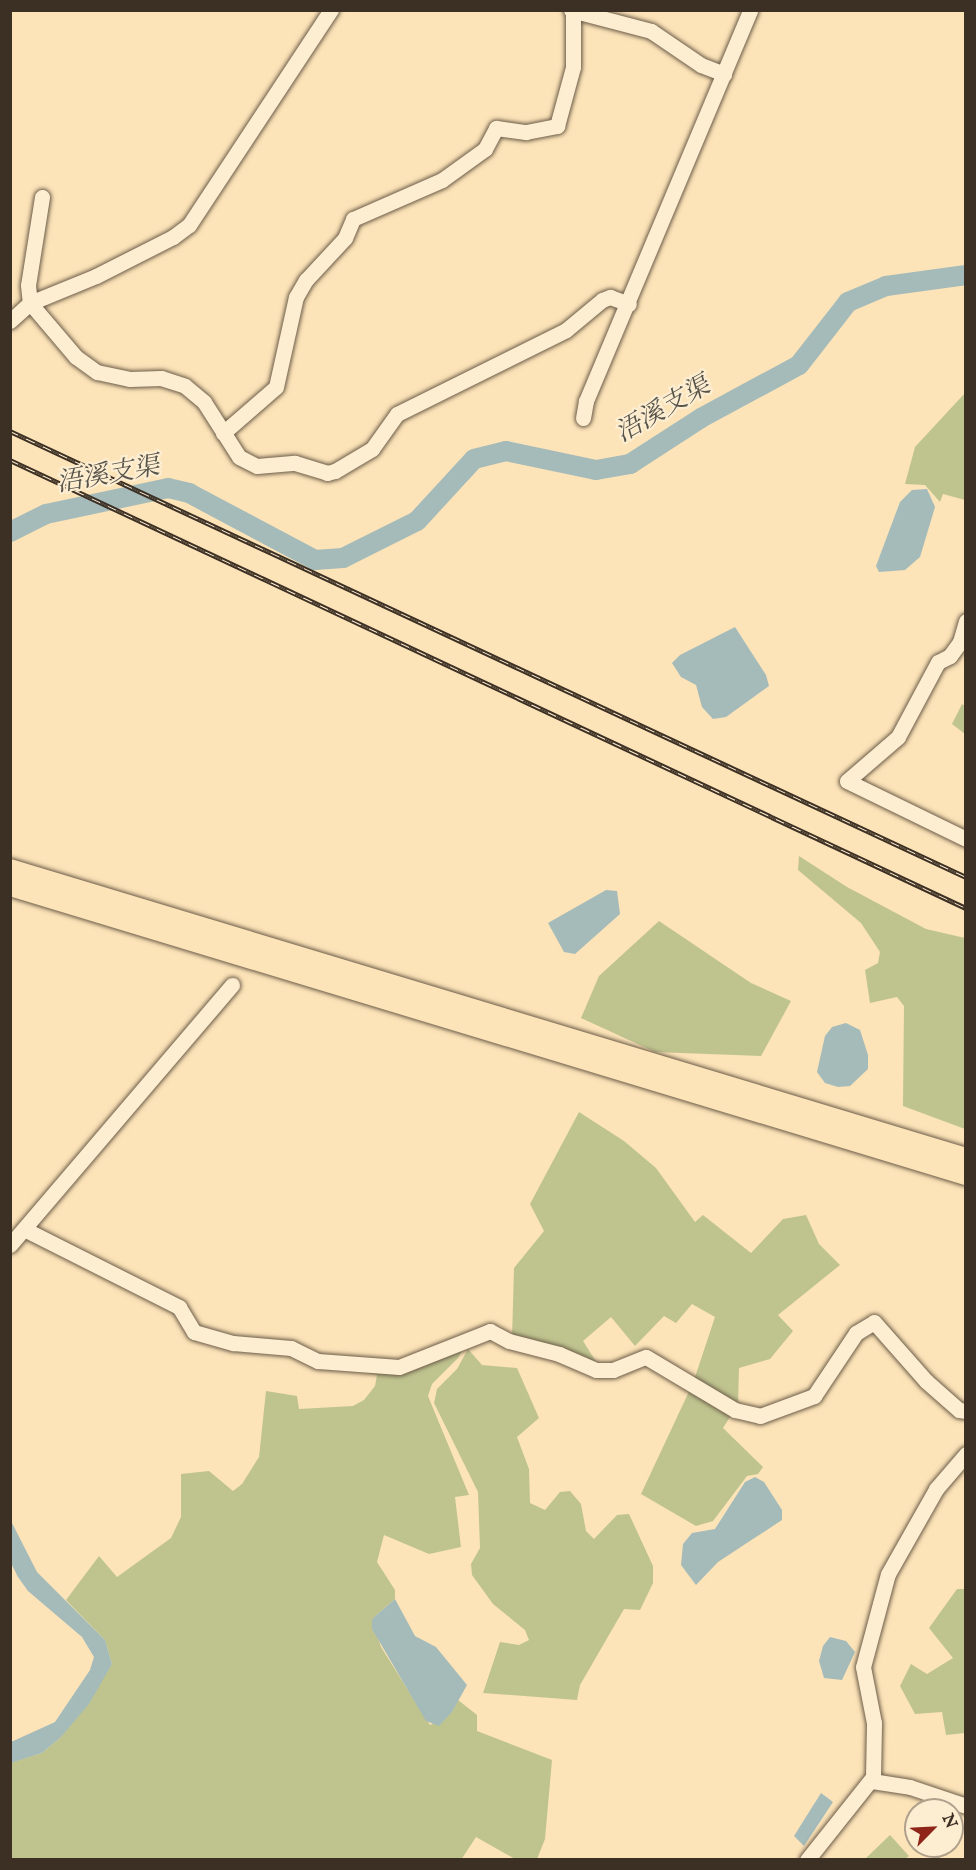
<!DOCTYPE html>
<meta charset="utf-8">
<style>
body{margin:0}
#map{position:relative;width:976px;height:1870px;overflow:hidden;background:#fce3b8;font-family:"IM FELL English","Noto Serif SC",serif}
div>[style]{position:absolute}
.green>*{inset:0;background:#bfc48f}
.water>*{inset:0;background:#a4bbba}
.river>*{height:20px;margin:-10px;padding:0 10px;transform-origin:10px;border-radius:10px;background:#a4bbba}
.roads{filter:drop-shadow(0 0 2px #6c5d49) drop-shadow(0 0 2px #6c5d49)}
.minor>*{height:15px;margin:-7.5px;padding:0 7.5px;transform-origin:7.5px;border-radius:7.5px;background:#fdedd1}
.major>*{height:20px;margin:-10px;padding:0 10px;transform-origin:10px;border-radius:10px;background:#fce3b8}
.rail>*{height:5px;margin-top:-2.5px;transform-origin:0;background:repeating-linear-gradient(90deg,#fdedd1 0 9px,#3c3024 0 18px);box-sizing:border-box;border-block:2px solid #3c3024}
span{translate:-50% -50%;white-space:nowrap;text-align:center;line-height:1.15;-webkit-text-stroke:4.5px #fdedd1;paint-order:stroke}
.water-label{font-size:26px;color:#56534a;font-style:italic}
.frame{position:absolute;inset:0;border:12px solid #3c3024;pointer-events:none}
.north{position:absolute;left:904px;top:1798px;width:60px;height:60px;box-sizing:border-box;background:#fdedd1;border:2px solid #b0a18c;border-radius:50%;rotate:66deg;font-size:16px;font-weight:700;line-height:24px;text-align:center;color:#3c3024}
.north::after{content:'';display:block;margin:auto;width:21px;height:27px;background:#8f2418;clip-path:polygon(50% 0,100% 100%,50% 72%,0 100%)}
</style>
<div id="map">
<div class="green">
<div style="clip-path:polygon(965px 393px,965px 500px,943px 494px,940px 502px,925px 485px,905px 484px,915px 447px)"></div>
<div style="clip-path:polygon(962px 704px,965px 706px,965px 734px,952px 724px)"></div>
<div style="clip-path:polygon(799px 856px,847px 887px,926px 929px,965px 938px,965px 1129px,903px 1106px,904px 1006px,897px 997px,870px 1003px,865px 970px,878px 963px,880px 952px,861px 923px,798px 870px)"></div>
<div style="clip-path:polygon(659px 921px,751px 983px,791px 1001px,761px 1056px,655px 1052px,581px 1018px,599px 976px)"></div>
<div style="clip-path:polygon(579px 1112px,624px 1141px,656px 1168px,695px 1222px,703px 1215px,751px 1253px,783px 1219px,806px 1215px,819px 1244px,840px 1265px,778px 1315px,793px 1331px,770px 1359px,739px 1368px,738px 1404px,723px 1428px,763px 1467px,758px 1474px,747px 1476px,713px 1521px,696px 1526px,641px 1494px,693px 1383px,715px 1317px,692px 1304px,676px 1323px,664px 1316px,635px 1346px,611px 1317px,583px 1341px,600px 1368px,512px 1339px,514px 1268px,544px 1231px,530px 1204px)"></div>
<div style="clip-path:polygon(463px 1347px,459px 1357px,432px 1384px,428px 1396px,469px 1495px,455px 1497px,461px 1547px,429px 1554px,384px 1535px,377px 1562px,395px 1590px,395px 1599px,372px 1619px,381px 1647px,430px 1725px,452px 1712px,458px 1700px,477px 1715px,477px 1731px,552px 1760px,545px 1839px,537px 1859px,515px 1859px,476px 1837px,461px 1860px,11px 1859px,10px 1763px,42px 1753px,60px 1738px,112px 1664px,105px 1640px,66px 1600px,99px 1556px,117px 1577px,171px 1538px,181px 1517px,181px 1474px,209px 1471px,233px 1491px,242px 1484px,259px 1457px,266px 1391px,297px 1396px,299px 1409px,353px 1406px,364px 1400px,375px 1386px,377px 1375px,367px 1373px,370px 1365px)"></div>
<div style="clip-path:polygon(468px 1349px,482px 1365px,517px 1368px,539px 1418px,517px 1437px,529px 1469px,530px 1503px,545px 1510px,560px 1492px,570px 1491px,581px 1504px,586px 1531px,594px 1539px,617px 1515px,629px 1514px,653px 1566px,653px 1583px,640px 1610px,624px 1609px,580px 1685px,577px 1700px,483px 1693px,500px 1642px,519px 1645px,529px 1640px,525px 1630px,493px 1604px,472px 1575px,471px 1564px,480px 1548px,478px 1492px,434px 1403px,437px 1389px,457px 1369px)"></div>
<div style="clip-path:polygon(957px 1589px,965px 1589px,965px 1733px,946px 1735px,942px 1712px,915px 1714px,900px 1686px,911px 1664px,927px 1674px,953px 1658px,929px 1628px)"></div>
<div style="clip-path:polygon(890px 1835px,909px 1856px,905px 1859px,865px 1859px)"></div>
</div>
<div class="water">
<div style="clip-path:polygon(927px 489px,935px 507px,920px 557px,905px 570px,879px 572px,876px 566px,900px 502px,912px 490px)"></div>
<div style="clip-path:polygon(735px 627px,766px 675px,769px 686px,726px 717px,713px 719px,702px 707px,696px 685px,681px 677px,672px 663px,680px 655px)"></div>
<div style="clip-path:polygon(606px 890px,617px 891px,620px 914px,575px 954px,564px 952px,548px 923px)"></div>
<div style="clip-path:polygon(846px 1023px,860px 1030px,868px 1055px,868px 1069px,850px 1086px,838px 1087px,825px 1083px,817px 1072px,825px 1036px,832px 1027px)"></div>
<div style="clip-path:polygon(755px 1477px,764px 1482px,782px 1510px,782px 1520px,718px 1562px,696px 1585px,681px 1565px,683px 1544px,692px 1533px,715px 1529px,745px 1482px)"></div>
<div style="clip-path:polygon(11px 1521px,37px 1572px,105px 1640px,112px 1664px,89px 1704px,60px 1738px,42px 1753px,11px 1763px,11px 1742px,55px 1722px,90px 1670px,94px 1657px,82px 1637px,28px 1591px,18px 1577px,11px 1563px)"></div>
<div style="clip-path:polygon(395px 1599px,415px 1636px,436px 1647px,467px 1685px,452px 1712px,439px 1726px,426px 1721px,372px 1629px,372px 1619px)"></div>
<div style="clip-path:polygon(830px 1637px,846px 1641px,855px 1652px,842px 1680px,824px 1678px,819px 1661px,823px 1646px)"></div>
<div style="clip-path:polygon(821px 1793px,833px 1802px,804px 1846px,794px 1836px)"></div>
</div>
<div class="river">
<div style="left:10px;top:532px;width:40px;rotate:-26.6deg"></div>
<div style="left:46px;top:514px;width:125px;rotate:-12deg"></div>
<div style="left:168px;top:488px;width:22px;rotate:13deg"></div>
<div style="left:189px;top:493px;width:143px;rotate:28deg"></div>
<div style="left:315px;top:560px;width:28px;rotate:-4deg"></div>
<div style="left:343px;top:558px;width:83px;rotate:-26.6deg"></div>
<div style="left:417px;top:521px;width:84px;rotate:-47.4deg"></div>
<div style="left:474px;top:459px;width:33px;rotate:-14deg"></div>
<div style="left:506px;top:451px;width:92px;rotate:11.9deg"></div>
<div style="left:596px;top:470px;width:35px;rotate:-10deg"></div>
<div style="left:630px;top:464px;width:85px;rotate:-32.9deg"></div>
<div style="left:701px;top:418px;width:111px;rotate:-28.4deg"></div>
<div style="left:799px;top:365px;width:80px;rotate:-52.1deg"></div>
<div style="left:848px;top:302px;width:41px;rotate:-22.8deg"></div>
<div style="left:886px;top:286px;width:81px;rotate:-7.8deg"></div>
</div>
<div class="roads">
<div class="minor">
<div style="left:571px;top:10px;width:83px;rotate:14.7deg"></div>
<div style="left:651px;top:31px;width:60px;rotate:34.2deg"></div>
<div style="left:701px;top:65px;width:25px;rotate:21deg"></div>
<div style="left:42px;top:197px;width:89px;rotate:99deg"></div>
<div style="left:28px;top:285px;width:18px;rotate:84deg"></div>
<div style="left:30px;top:303px;width:71px;rotate:49.6deg"></div>
<div style="left:76px;top:357px;width:26px;rotate:36deg"></div>
<div style="left:97px;top:372px;width:34px;rotate:12deg"></div>
<div style="left:130px;top:379px;width:31px;rotate:-2deg"></div>
<div style="left:161px;top:378px;width:25px;rotate:18deg"></div>
<div style="left:185px;top:386px;width:25px;rotate:40deg"></div>
<div style="left:204px;top:402px;width:65px;rotate:57.5deg"></div>
<div style="left:239px;top:457px;width:20px;rotate:27deg"></div>
<div style="left:257px;top:466px;width:38px;rotate:-5deg"></div>
<div style="left:295px;top:463px;width:34px;rotate:17deg"></div>
<div style="left:327px;top:473px;width:8px;rotate:-14deg"></div>
<div style="left:335px;top:471px;width:43px;rotate:-30.7deg"></div>
<div style="left:372px;top:449px;width:43px;rotate:-54.5deg"></div>
<div style="left:397px;top:414px;width:189px;rotate:-26.4deg"></div>
<div style="left:566px;top:330px;width:47px;rotate:-39.8deg"></div>
<div style="left:602px;top:300px;width:9px;rotate:-21deg"></div>
<div style="left:610px;top:297px;width:20px;rotate:20deg"></div>
<div style="left:10px;top:321px;width:27px;rotate:-42deg"></div>
<div style="left:30px;top:303px;width:71px;rotate:-22.2deg"></div>
<div style="left:96px;top:276px;width:86px;rotate:-26.9deg"></div>
<div style="left:173px;top:237px;width:20px;rotate:-37deg"></div>
<div style="left:189px;top:225px;width:258px;rotate:-56.6deg"></div>
<div style="left:583px;top:418px;width:17px;rotate:-80deg"></div>
<div style="left:586px;top:401px;width:424px;rotate:-67.2deg"></div>
<div style="left:223px;top:433px;width:70px;rotate:-41deg"></div>
<div style="left:276px;top:387px;width:92px;rotate:-77.5deg"></div>
<div style="left:296px;top:297px;width:20px;rotate:-60deg"></div>
<div style="left:306px;top:280px;width:57px;rotate:-47.1deg"></div>
<div style="left:345px;top:238px;width:21px;rotate:-67deg"></div>
<div style="left:353px;top:219px;width:97px;rotate:-23.7deg"></div>
<div style="left:442px;top:180px;width:53px;rotate:-35.8deg"></div>
<div style="left:485px;top:149px;width:24px;rotate:-62deg"></div>
<div style="left:496px;top:128px;width:30px;rotate:8deg"></div>
<div style="left:526px;top:132px;width:32px;rotate:-11deg"></div>
<div style="left:557px;top:126px;width:61px;rotate:-74.8deg"></div>
<div style="left:573px;top:67px;width:54px;rotate:-90deg"></div>
<div style="left:966px;top:621px;width:22px;rotate:106deg"></div>
<div style="left:960px;top:642px;width:17px;rotate:126deg"></div>
<div style="left:950px;top:656px;width:13px;rotate:153deg"></div>
<div style="left:938px;top:662px;width:85px;rotate:118.1deg"></div>
<div style="left:898px;top:737px;width:67px;rotate:139.2deg"></div>
<div style="left:847px;top:781px;width:132px;rotate:26deg"></div>
<div style="left:24px;top:1229px;width:174px;rotate:26.7deg"></div>
<div style="left:179px;top:1307px;width:29px;rotate:59deg"></div>
<div style="left:194px;top:1332px;width:41px;rotate:15.8deg"></div>
<div style="left:233px;top:1343px;width:58px;rotate:4.9deg"></div>
<div style="left:291px;top:1348px;width:30px;rotate:26deg"></div>
<div style="left:318px;top:1361px;width:81px;rotate:4.2deg"></div>
<div style="left:399px;top:1367px;width:98px;rotate:-21.6deg"></div>
<div style="left:490px;top:1331px;width:21px;rotate:28deg"></div>
<div style="left:509px;top:1341px;width:52px;rotate:14.6deg"></div>
<div style="left:559px;top:1354px;width:40px;rotate:23.4deg"></div>
<div style="left:596px;top:1370px;width:17px"></div>
<div style="left:613px;top:1370px;width:35px;rotate:-22deg"></div>
<div style="left:646px;top:1357px;width:104px;rotate:30.8deg"></div>
<div style="left:735px;top:1410px;width:26px;rotate:13deg"></div>
<div style="left:760px;top:1416px;width:58px;rotate:-20.3deg"></div>
<div style="left:814px;top:1396px;width:76px;rotate:-56.3deg"></div>
<div style="left:856px;top:1333px;width:21px;rotate:-31deg"></div>
<div style="left:874px;top:1322px;width:79px;rotate:48.6deg"></div>
<div style="left:926px;top:1381px;width:44px;rotate:41.3deg"></div>
<div style="left:959px;top:1410px;width:7px;rotate:8deg"></div>
<div style="left:10px;top:1245px;width:342px;rotate:-49.5deg"></div>
<div style="left:872px;top:1781px;width:38px;rotate:9deg"></div>
<div style="left:910px;top:1787px;width:59px;rotate:18.7deg"></div>
<div style="left:807px;top:1860px;width:106px;rotate:-51.5deg"></div>
<div style="left:873px;top:1777px;width:54px;rotate:-88.9deg"></div>
<div style="left:874px;top:1723px;width:57px;rotate:-101.1deg"></div>
<div style="left:863px;top:1667px;width:96px;rotate:-75deg"></div>
<div style="left:888px;top:1574px;width:98px;rotate:-60.5deg"></div>
<div style="left:936px;top:1489px;width:46px;rotate:-49.4deg"></div>
</div>
<div class="major">
<div style="left:10px;top:869px;width:999px;rotate:16.82deg"></div>
<div style="left:10px;top:886px;width:999px;rotate:16.82deg"></div>
</div>
</div>
<div class="rail">
<div style="left:10px;top:431px;width:1055px;rotate:25.01deg"></div>
<div style="left:10px;top:460px;width:1056px;rotate:25.11deg"></div>
</div>
<div class="water-label">
<span style="left:663px;top:410px;rotate:-30deg">浯溪支渠</span>
<span style="left:108px;top:475px;rotate:-10deg">浯溪支渠</span>
</div>
<div class="frame"></div>
<div class="north">N</div>
</div>
